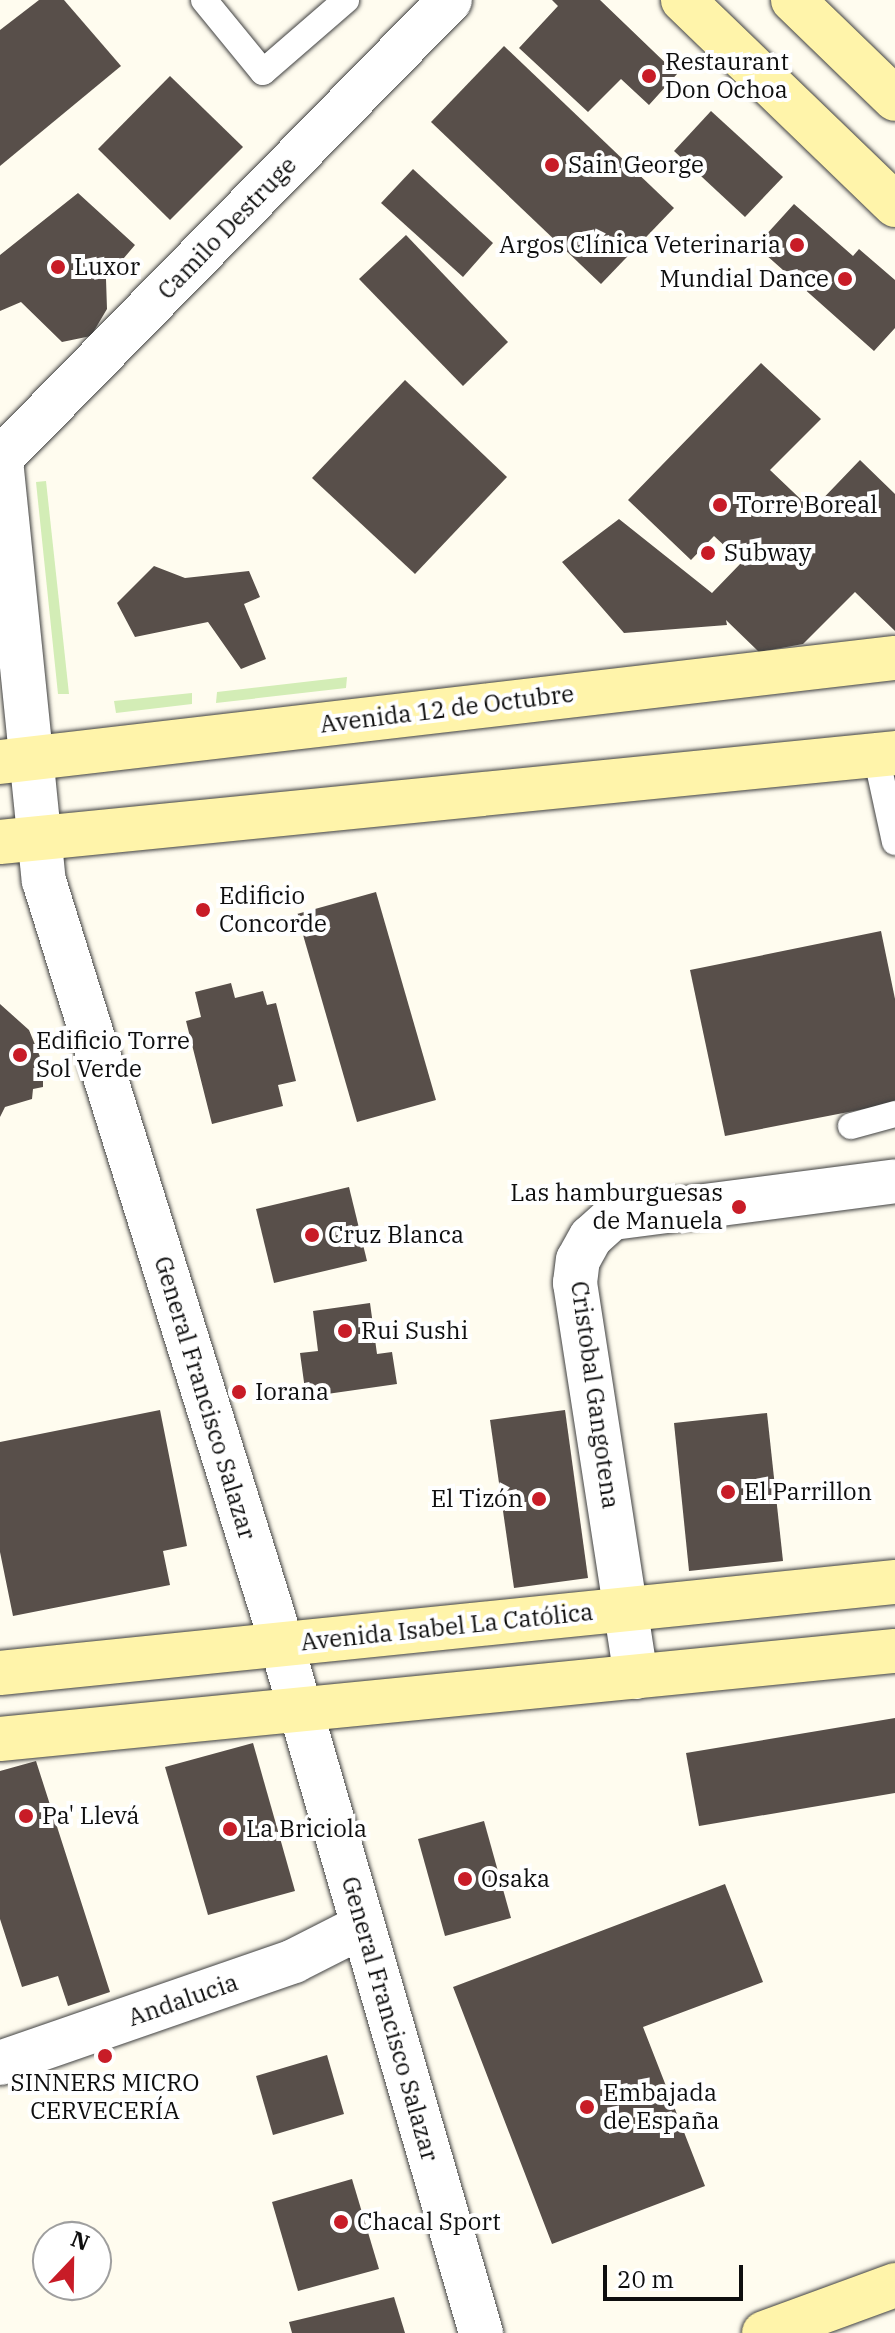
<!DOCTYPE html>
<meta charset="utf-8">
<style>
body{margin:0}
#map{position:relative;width:895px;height:2333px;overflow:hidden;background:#fffcef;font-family:"IBM Plex Serif",serif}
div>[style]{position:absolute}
.green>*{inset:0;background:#d3edb6}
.building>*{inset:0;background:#584f4a}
.roads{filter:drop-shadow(0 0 2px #414141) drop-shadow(0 0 2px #414141)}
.lane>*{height:26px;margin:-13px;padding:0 13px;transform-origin:13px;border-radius:13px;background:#fff}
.street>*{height:44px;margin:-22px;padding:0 22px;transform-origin:22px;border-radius:22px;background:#fff}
.secondary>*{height:44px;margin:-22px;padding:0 22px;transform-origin:22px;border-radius:22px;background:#fff4aa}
.dots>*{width:22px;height:22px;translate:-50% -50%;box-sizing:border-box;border:4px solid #fff;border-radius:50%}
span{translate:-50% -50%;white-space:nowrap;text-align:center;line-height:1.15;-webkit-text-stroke:8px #fff;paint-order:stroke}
.poi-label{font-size:24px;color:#0e0e0e}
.left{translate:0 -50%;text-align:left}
.right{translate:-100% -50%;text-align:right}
.street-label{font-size:24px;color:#0e0e0e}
.north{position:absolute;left:32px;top:2221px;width:80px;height:80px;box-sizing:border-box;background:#fff;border:2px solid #9f9f9f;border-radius:50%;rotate:22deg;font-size:22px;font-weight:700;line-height:32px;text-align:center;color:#0e0e0e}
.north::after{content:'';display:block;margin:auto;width:28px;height:36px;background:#c81c27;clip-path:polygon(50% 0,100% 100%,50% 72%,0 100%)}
.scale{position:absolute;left:603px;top:2265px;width:140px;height:36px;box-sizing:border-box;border:4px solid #0e0e0e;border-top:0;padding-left:10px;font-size:24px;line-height:28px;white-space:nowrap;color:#0e0e0e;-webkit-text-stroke:6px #fff;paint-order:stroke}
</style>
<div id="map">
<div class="green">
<div style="clip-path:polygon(46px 481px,69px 694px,58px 694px,36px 482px)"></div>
<div style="clip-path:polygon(347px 677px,346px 688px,216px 703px,217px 692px)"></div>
<div style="clip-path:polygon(192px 693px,192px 704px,116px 713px,114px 701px)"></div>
</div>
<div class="building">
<div style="clip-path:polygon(39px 0,64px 0,121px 66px,0 166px,0 30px)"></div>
<div style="clip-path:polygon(552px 0,600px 0,677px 74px,649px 105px,621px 79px,588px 112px,519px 48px,558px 6px)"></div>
<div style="clip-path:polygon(504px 46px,674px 208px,601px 284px,431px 122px)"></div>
<div style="clip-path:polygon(170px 76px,243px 147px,170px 220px,98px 149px)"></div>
<div style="clip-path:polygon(711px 111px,783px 177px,745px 217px,674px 151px)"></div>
<div style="clip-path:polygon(413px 169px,493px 243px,463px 277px,381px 203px)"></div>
<div style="clip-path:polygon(78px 193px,135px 245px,106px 279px,107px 309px,91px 336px,62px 342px,21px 302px,0 311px,0 255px)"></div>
<div style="clip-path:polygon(794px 204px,853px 256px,859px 249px,895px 280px,895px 328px,874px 351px,756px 246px)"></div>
<div style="clip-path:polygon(406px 235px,508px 342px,463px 386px,359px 279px)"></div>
<div style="clip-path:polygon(761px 363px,821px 419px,770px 470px,812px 510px,860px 460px,895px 494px,895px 631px,855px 592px,803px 644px,759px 652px,726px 620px,727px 625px,624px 633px,562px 562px,619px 519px,712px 593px,742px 562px,714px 536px,691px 560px,628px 500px)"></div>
<div style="clip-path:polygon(405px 380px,507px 477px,415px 574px,312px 478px)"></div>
<div style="clip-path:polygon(154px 566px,185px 578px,249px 571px,260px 597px,244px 604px,266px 659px,241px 669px,208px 622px,135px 637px,117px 603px)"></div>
<div style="clip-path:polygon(376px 892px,436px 1100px,357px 1122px,297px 914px)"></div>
<div style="clip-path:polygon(881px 931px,895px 999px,895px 1103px,725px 1136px,690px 970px)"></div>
<div style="clip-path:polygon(231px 983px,235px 998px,263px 991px,267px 1005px,276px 1003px,296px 1081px,278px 1085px,283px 1106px,212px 1124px,186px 1021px,201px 1017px,195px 992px)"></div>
<div style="clip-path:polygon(0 1004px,29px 1030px,43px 1064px,43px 1087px,33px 1089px,32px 1099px,5px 1107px,0 1117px)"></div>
<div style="clip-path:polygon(349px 1187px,367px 1261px,274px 1283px,256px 1209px)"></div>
<div style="clip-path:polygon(370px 1303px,377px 1354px,392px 1352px,397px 1384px,306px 1397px,300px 1353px,318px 1351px,313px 1311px)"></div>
<div style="clip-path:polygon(160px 1410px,187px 1546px,163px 1551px,170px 1585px,13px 1616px,0 1552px,0 1442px)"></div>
<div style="clip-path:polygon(565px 1410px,588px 1578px,514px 1588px,490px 1420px)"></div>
<div style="clip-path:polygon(767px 1413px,783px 1561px,689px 1571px,674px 1423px)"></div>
<div style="clip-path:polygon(895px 1718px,895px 1793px,699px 1826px,686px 1753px)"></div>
<div style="clip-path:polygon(253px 1743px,295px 1891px,208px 1915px,165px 1767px)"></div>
<div style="clip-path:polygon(36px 1761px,110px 1992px,68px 2006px,58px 1976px,22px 1987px,0 1919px,0 1771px)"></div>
<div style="clip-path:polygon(484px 1821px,511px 1918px,445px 1936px,418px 1839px)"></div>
<div style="clip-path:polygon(725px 1884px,763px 1982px,643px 2027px,705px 2186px,552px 2244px,453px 1987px)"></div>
<div style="clip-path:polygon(327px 2055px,344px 2114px,273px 2135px,256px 2076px)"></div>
<div style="clip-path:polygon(352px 2179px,379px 2269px,298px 2291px,272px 2202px)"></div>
<div style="clip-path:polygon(394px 2297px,405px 2333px,292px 2333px,289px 2322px)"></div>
</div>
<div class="roads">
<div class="lane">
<div style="left:204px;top:0;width:93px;rotate:50.7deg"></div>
<div style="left:263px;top:72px;width:110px;rotate:-40.9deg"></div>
<div style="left:876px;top:755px;width:89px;rotate:77.7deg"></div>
<div style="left:851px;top:1126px;width:46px;rotate:-15.3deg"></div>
</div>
<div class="street">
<div style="left:0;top:450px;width:433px;rotate:84.2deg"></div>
<div style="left:44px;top:881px;width:769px;rotate:72.67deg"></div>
<div style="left:273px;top:1615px;width:748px;rotate:73.84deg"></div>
<div style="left:4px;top:455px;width:637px;rotate:-45.57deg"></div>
<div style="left:636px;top:1677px;width:399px;rotate:-98.8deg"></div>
<div style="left:575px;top:1283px;width:23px;rotate:-83deg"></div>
<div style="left:578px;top:1260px;width:26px;rotate:-61deg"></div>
<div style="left:591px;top:1237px;width:28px;rotate:-42deg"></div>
<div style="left:612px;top:1218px;width:285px;rotate:-7.4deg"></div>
<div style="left:0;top:2063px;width:311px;rotate:-19.1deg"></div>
<div style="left:294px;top:1961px;width:77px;rotate:-26.9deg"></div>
</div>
<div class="secondary">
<div style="left:683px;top:0;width:295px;rotate:44deg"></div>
<div style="left:793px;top:0;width:142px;rotate:44.1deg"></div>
<div style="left:0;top:762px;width:901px;rotate:-6.63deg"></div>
<div style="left:0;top:842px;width:899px;rotate:-5.68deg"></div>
<div style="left:0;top:1673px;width:900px;rotate:-5.81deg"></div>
<div style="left:0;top:1739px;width:899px;rotate:-5.62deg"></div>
<div style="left:764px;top:2333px;width:140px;rotate:-20.1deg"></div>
</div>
</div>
<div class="dots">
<div style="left:649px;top:76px;background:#c81c27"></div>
<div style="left:552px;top:165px;background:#c81c27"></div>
<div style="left:797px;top:245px;background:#c81c27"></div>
<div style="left:58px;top:267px;background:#c81c27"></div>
<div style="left:845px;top:279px;background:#c81c27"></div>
<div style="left:720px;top:505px;background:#c81c27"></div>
<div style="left:708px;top:553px;background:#c81c27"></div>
<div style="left:203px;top:910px;background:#c81c27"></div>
<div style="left:20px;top:1055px;background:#c81c27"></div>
<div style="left:739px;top:1207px;background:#c81c27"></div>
<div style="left:312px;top:1235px;background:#c81c27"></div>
<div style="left:345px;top:1331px;background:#c81c27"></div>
<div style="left:239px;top:1392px;background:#c81c27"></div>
<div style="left:728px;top:1492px;background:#c81c27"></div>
<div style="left:539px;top:1499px;background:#c81c27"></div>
<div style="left:26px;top:1816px;background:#c81c27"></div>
<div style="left:230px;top:1829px;background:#c81c27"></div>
<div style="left:465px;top:1879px;background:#c81c27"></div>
<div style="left:105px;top:2056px;background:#c81c27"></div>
<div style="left:587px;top:2107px;background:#c81c27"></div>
<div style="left:341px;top:2222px;background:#c81c27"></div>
</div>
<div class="poi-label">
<span class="left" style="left:665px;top:76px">Restaurant<br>Don Ochoa</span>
<span class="left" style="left:568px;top:165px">Sain George</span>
<span class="right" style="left:781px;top:245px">Argos Clínica Veterinaria</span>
<span class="left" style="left:74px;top:267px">Luxor</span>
<span class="right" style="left:829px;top:279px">Mundial Dance</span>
<span class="left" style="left:736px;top:505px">Torre Boreal</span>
<span class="left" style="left:724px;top:553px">Subway</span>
<span class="left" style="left:219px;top:910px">Edificio<br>Concorde</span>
<span class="left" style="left:36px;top:1055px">Edificio Torre<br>Sol Verde</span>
<span class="right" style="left:723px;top:1207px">Las hamburguesas<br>de Manuela</span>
<span class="left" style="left:328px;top:1235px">Cruz Blanca</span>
<span class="left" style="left:361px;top:1331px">Rui Sushi</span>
<span class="left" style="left:255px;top:1392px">Iorana</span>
<span class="left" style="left:744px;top:1492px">El Parrillon</span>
<span class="right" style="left:523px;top:1499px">El Tizón</span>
<span class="left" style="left:42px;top:1816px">Pa' Llevá</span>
<span class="left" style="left:246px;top:1829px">La Briciola</span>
<span class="left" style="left:481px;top:1879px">Osaka</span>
<span style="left:105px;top:2097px">SINNERS MICRO<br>CERVECERÍA</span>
<span class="left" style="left:603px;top:2107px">Embajada<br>de España</span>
<span class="left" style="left:357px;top:2222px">Chacal Sport</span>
</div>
<div class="street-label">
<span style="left:227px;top:228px;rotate:-46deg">Camilo Destruge</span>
<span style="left:447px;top:709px;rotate:-7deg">Avenida 12 de Octubre</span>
<span style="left:595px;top:1395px;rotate:82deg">Cristobal Gangotena</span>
<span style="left:205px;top:1398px;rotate:73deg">General Francisco Salazar</span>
<span style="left:447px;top:1627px;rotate:-6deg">Avenida Isabel La Católica</span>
<span style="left:183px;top:2000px;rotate:-19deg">Andalucia</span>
<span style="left:390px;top:2019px;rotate:74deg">General Francisco Salazar</span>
</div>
<div class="north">N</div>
<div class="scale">20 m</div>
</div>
